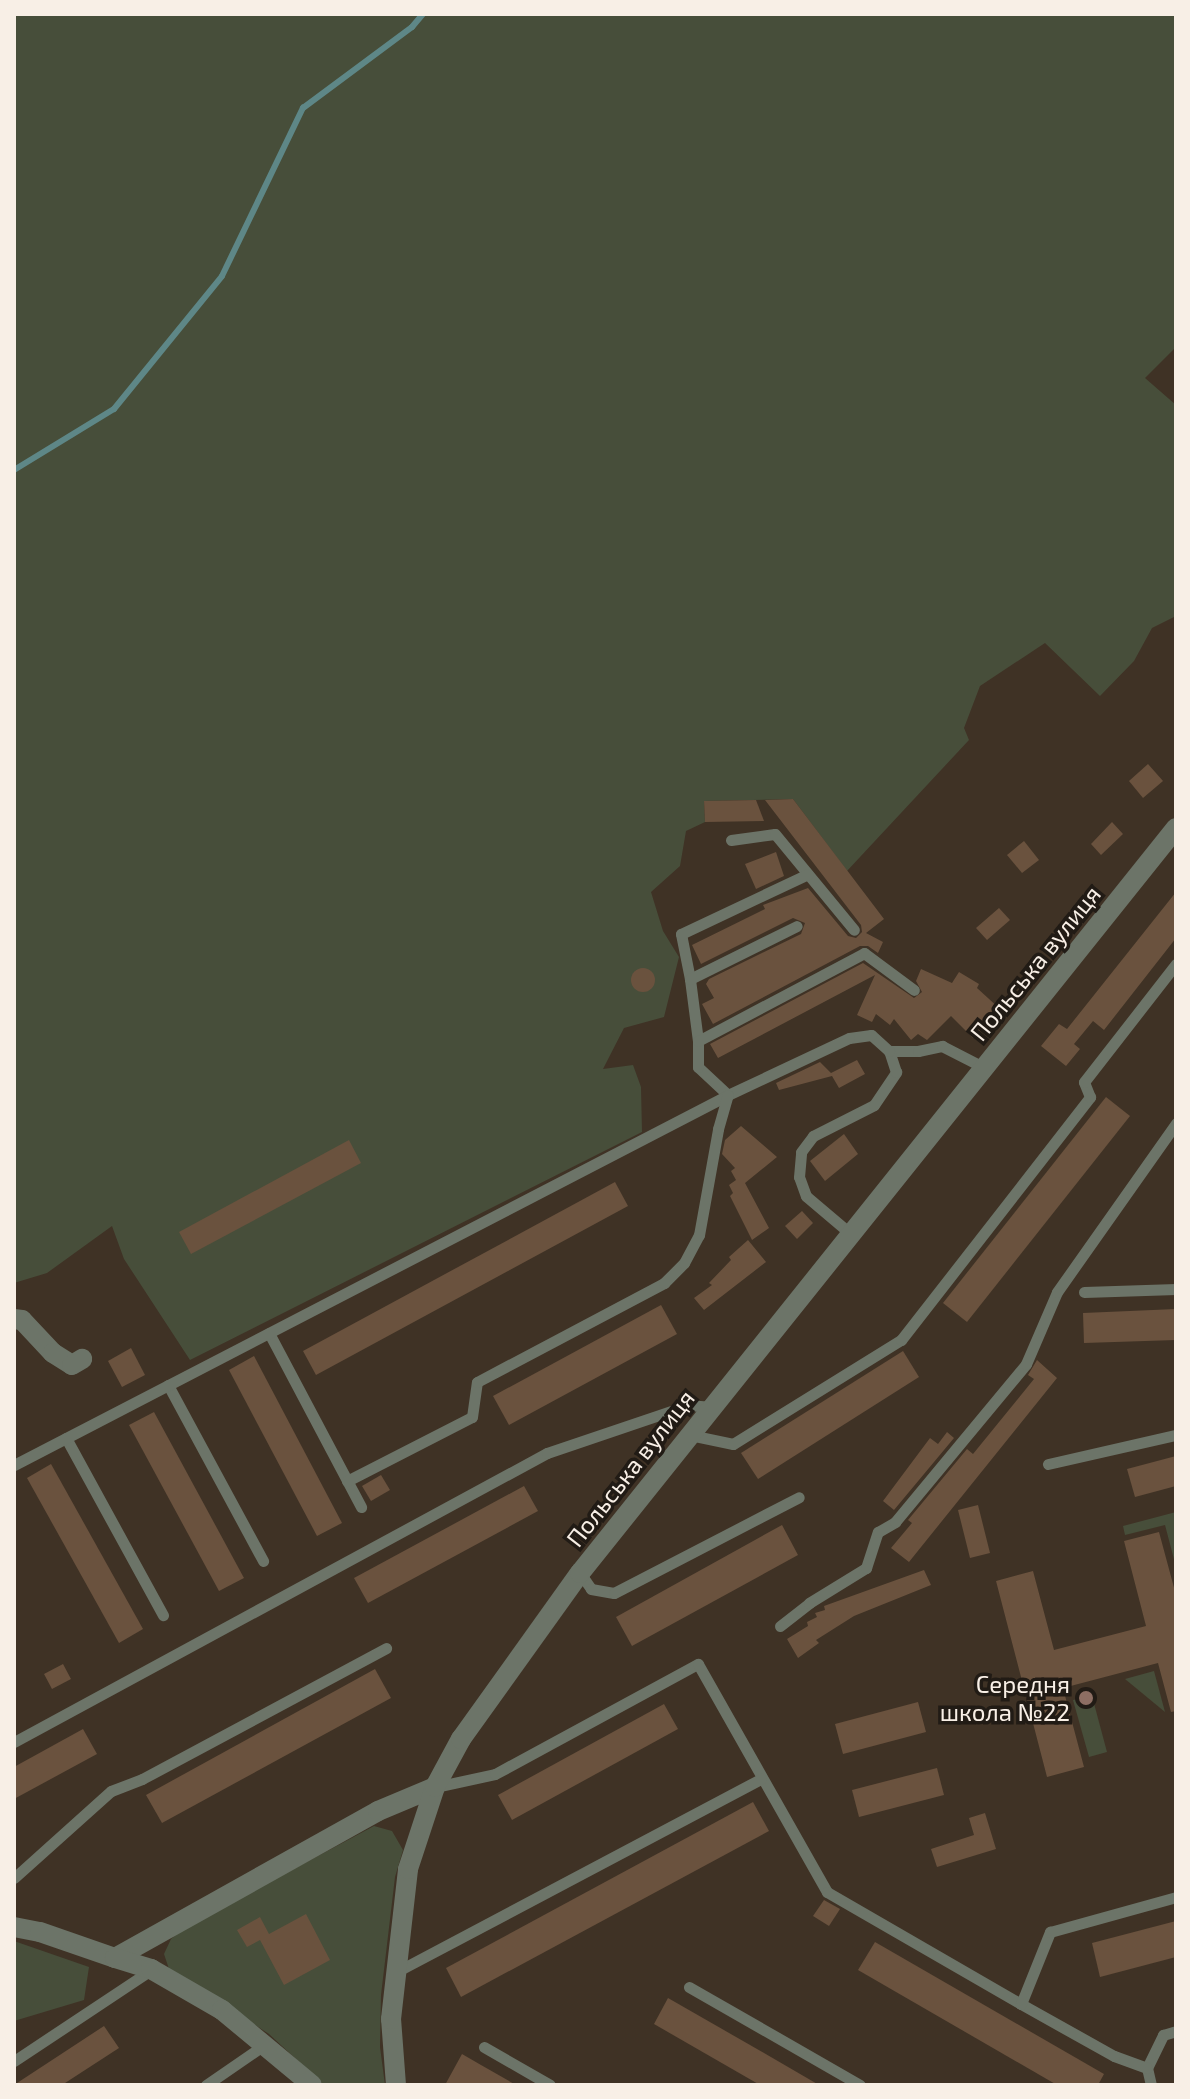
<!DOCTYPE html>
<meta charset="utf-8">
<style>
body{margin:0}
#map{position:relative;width:1190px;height:2099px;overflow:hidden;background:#3f3225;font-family:"Exo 2",sans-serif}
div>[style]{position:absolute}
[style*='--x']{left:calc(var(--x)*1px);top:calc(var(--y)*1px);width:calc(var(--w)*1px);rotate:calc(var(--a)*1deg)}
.green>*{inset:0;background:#474e3a}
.stream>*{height:6px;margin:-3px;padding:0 3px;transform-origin:3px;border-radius:3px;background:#5e8787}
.building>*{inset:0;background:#6a523e}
.round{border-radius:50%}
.service>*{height:11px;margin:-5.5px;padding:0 5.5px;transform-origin:5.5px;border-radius:5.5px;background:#6c7468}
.minor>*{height:20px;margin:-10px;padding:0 10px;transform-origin:10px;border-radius:10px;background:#6c7468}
.tertiary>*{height:20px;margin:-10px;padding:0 10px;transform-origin:10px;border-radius:10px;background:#6c7468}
.dots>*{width:22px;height:22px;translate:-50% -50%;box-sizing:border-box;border:4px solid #211b15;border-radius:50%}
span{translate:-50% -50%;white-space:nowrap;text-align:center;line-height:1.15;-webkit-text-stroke:7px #211b15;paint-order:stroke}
.street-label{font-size:24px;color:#f8efe6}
.poi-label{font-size:24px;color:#f8efe6}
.right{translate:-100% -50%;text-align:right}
.frame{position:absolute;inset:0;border:16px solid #f8efe6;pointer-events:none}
</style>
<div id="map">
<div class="green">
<i style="clip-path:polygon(14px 14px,1176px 14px,1176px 347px,1145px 378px,1176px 405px,1176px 616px,1152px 628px,1134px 661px,1100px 696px,1045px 643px,980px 686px,964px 728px,969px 740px,847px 871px,793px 799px,704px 801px,705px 822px,686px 831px,680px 866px,651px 892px,663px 931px,679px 957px,664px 1017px,624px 1028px,603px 1069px,633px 1065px,641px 1087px,642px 1132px,190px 1360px,124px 1259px,112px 1226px,47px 1273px,14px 1283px)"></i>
<i style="clip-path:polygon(1176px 1512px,1176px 1567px,1165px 1525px,1125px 1535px,1123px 1526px)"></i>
<i style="clip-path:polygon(1154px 1671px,1165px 1712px,1125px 1679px)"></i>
<i style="clip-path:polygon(1092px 1696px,1107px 1752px,1089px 1757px,1073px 1700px)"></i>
<i style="clip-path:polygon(374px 1826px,392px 1831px,403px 1850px,395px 1877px,381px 1995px,380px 2047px,385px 2085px,324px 2085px,269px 2034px,169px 1969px,164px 1954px,171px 1939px,185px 1927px)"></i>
<i style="clip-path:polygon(14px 1941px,89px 1967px,84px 2000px,14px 2021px)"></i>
</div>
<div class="stream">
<i style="--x:14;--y:470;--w:117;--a:-31.4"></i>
<i style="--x:114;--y:409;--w:171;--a:-50.9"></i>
<i style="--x:222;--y:276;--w:187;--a:-64.3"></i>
<i style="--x:303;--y:108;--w:136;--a:-36.6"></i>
<i style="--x:412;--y:27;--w:17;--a:-50"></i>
</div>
<div class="building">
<i style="clip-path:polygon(1148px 764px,1163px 781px,1143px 798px,1129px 781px)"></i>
<i style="clip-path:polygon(793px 799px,884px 919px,866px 933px,883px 942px,878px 953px,868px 946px,860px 946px,713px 1024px,702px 1004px,714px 998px,706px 984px,709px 979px,801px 934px,805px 923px,793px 918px,701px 964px,692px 945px,765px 909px,763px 905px,808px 888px,848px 936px,856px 938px,862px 932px,861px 925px,765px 800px)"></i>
<i style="clip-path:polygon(756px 800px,764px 821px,705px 822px,704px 801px)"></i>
<i style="clip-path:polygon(1112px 822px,1123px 834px,1101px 855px,1091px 844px)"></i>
<i style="clip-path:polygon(1024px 841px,1039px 860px,1022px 873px,1007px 855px)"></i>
<i style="clip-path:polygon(776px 852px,784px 876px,756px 889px,745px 864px)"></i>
<i style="clip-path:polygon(1176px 892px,1176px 938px,1104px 1030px,1093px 1021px,1074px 1044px,1080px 1049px,1066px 1066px,1041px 1046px,1059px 1024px,1067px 1029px)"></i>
<i style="clip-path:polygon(999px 908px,1010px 920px,987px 940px,976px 928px)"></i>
<i style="clip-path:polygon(863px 963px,914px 998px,922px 992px,916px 981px,921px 969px,952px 983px,959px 972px,979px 984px,977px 988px,1000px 1009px,973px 1038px,951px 1016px,927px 1040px,918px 1034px,911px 1040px,894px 1019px,890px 1025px,876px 1014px,872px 1022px,857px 1015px,875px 975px,718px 1058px,710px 1044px)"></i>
<i class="round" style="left:631px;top:968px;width:24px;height:24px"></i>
<i style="clip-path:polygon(857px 1060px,865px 1074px,839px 1088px,832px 1076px,779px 1090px,776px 1083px,820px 1062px,831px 1073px)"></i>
<i style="clip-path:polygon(1106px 1097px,1130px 1116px,967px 1322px,943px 1303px)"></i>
<i style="clip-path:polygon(741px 1126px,777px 1157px,745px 1183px,769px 1228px,752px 1240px,730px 1196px,733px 1193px,729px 1185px,736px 1180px,731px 1171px,735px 1168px,722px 1154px,725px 1140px)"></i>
<i style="clip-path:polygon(844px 1134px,858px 1154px,825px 1181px,810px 1161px)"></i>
<i style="clip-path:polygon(349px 1140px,361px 1163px,191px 1254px,179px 1232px)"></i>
<i style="clip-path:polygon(615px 1182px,628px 1206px,316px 1375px,303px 1351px)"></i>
<i style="clip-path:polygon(802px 1211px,813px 1223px,797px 1239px,785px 1226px)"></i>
<i style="clip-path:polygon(748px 1240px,766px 1262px,704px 1310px,694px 1298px,712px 1285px,709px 1283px,731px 1260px,729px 1257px)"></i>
<i style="clip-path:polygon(661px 1305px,677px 1334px,509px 1425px,493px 1396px)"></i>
<i style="clip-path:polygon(1176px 1309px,1176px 1340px,1084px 1343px,1083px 1313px)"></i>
<i style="clip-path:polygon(131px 1348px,145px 1375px,122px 1387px,108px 1361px)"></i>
<i style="clip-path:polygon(903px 1351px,919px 1377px,758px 1479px,741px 1453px)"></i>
<i style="clip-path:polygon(254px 1356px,342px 1523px,317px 1536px,229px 1370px)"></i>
<i style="clip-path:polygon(1037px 1360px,1057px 1378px,909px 1562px,891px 1548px,912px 1523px,908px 1520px,967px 1449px,973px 1454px,1034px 1379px,1028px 1375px)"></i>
<i style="clip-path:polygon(154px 1412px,244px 1578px,219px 1591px,129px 1425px)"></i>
<i style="clip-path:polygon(947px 1432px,954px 1438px,894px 1510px,883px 1501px,930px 1438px,938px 1444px)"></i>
<i style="clip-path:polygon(1176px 1456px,1176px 1486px,1135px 1497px,1127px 1469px)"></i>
<i style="clip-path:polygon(51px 1464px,143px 1629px,119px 1643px,27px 1478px)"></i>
<i style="clip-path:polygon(381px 1475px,390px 1490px,371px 1501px,362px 1486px)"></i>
<i style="clip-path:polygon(524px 1486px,538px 1511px,368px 1603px,354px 1578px)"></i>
<i style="clip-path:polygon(978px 1505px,990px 1553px,970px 1558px,958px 1510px)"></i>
<i style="clip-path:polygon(782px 1525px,798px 1555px,632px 1646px,616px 1617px)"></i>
<i style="clip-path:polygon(1159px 1532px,1176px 1595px,1176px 1711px,1171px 1712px,1158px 1663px,1063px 1688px,1084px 1767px,1047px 1777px,996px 1581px,1033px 1571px,1054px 1650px,1146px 1626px,1124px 1541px)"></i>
<i style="clip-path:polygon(924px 1570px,931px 1585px,854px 1616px,816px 1640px,819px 1643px,798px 1658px,787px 1639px,808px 1626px,807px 1622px,817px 1617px,815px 1613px,825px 1610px,824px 1606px)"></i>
<i style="clip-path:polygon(63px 1664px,71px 1679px,52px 1689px,44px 1674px)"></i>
<i style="clip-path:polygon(375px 1669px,391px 1698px,162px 1823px,146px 1795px)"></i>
<i style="clip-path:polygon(918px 1702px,926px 1732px,843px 1754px,835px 1724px)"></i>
<i style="clip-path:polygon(664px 1704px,678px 1729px,512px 1820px,498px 1795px)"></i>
<i style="clip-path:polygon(83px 1729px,97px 1754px,14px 1799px,14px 1767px)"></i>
<i style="clip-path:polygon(937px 1768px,944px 1795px,859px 1817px,852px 1790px)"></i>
<i style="clip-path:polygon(753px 1802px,769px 1831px,461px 1997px,446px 1968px)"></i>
<i style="clip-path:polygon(985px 1813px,996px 1849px,937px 1867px,931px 1849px,974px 1835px,969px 1818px)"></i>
<i style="clip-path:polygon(824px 1900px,840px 1909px,829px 1926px,813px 1916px)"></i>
<i style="clip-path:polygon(306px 1914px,330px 1960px,284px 1985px,260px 1940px,247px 1947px,237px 1930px,260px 1917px,269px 1934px)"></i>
<i style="clip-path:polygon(1176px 1921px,1176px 1957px,1100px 1977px,1092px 1943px)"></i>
<i style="clip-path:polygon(875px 1942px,1104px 2074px,1098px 2085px,1057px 2085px,858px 1970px)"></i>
<i style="clip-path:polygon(668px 1998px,764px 2053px,819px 2085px,760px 2085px,654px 2024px)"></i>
<i style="clip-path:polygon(104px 2026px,119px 2048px,62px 2085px,14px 2085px)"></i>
<i style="clip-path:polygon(462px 2054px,481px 2065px,516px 2085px,445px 2085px)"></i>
</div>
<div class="service">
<i style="--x:731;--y:840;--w:44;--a:-7.8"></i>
<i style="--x:775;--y:834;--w:124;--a:50.5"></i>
<i style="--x:690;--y:979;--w:46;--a:-101.3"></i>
<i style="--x:681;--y:934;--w:140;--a:-25.3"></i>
<i style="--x:698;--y:1041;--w:63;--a:-97.4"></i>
<i style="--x:690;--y:979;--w:119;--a:-26.4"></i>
<i style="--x:889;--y:1051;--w:29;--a:0"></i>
<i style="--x:918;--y:1051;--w:25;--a:-12"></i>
<i style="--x:942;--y:1046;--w:48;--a:27.1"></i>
<i style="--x:852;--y:1235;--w:60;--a:-139.7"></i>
<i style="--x:806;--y:1196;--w:20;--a:-110"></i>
<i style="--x:799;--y:1177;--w:25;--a:-85"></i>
<i style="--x:801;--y:1152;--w:20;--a:-53"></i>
<i style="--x:813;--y:1136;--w:68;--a:-26.9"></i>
<i style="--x:874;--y:1105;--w:40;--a:-56"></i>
<i style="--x:896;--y:1072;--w:22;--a:-108"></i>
<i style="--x:889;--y:1051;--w:24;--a:-138"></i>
<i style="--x:871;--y:1035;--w:22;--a:172"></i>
<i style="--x:849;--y:1038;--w:134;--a:154.8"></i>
<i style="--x:728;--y:1095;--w:41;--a:-137"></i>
<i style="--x:698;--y:1067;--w:26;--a:-90"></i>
<i style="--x:698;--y:1041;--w:188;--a:-27.9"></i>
<i style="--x:864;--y:953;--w:62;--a:36.5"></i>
<i style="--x:1084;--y:1292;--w:92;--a:-1.9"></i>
<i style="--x:269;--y:1333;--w:197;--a:62.1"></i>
<i style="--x:168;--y:1385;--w:200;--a:61.6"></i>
<i style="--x:690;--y:1435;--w:44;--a:11.8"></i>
<i style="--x:733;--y:1444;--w:198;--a:-31.8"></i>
<i style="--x:901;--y:1340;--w:308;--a:-52.1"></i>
<i style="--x:1090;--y:1097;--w:16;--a:-112"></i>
<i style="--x:1084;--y:1082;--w:150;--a:-52.1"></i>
<i style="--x:66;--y:1438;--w:202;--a:61.3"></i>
<i style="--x:1048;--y:1464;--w:131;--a:-12.8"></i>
<i style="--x:14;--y:1465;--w:804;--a:-27.39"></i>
<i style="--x:347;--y:1481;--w:140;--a:-27.1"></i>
<i style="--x:472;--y:1417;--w:35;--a:-82"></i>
<i style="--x:477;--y:1382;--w:212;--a:-27.9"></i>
<i style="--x:664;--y:1283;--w:28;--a:-45"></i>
<i style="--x:684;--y:1263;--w:32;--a:-62"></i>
<i style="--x:699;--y:1235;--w:108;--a:-79.8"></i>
<i style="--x:718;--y:1129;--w:35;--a:-74"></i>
<i style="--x:580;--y:1573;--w:19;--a:55"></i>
<i style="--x:591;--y:1589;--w:23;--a:10"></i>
<i style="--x:614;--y:1593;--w:208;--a:-27.4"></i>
<i style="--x:780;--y:1626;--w:37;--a:-38"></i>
<i style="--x:809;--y:1603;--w:67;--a:-31.6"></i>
<i style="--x:866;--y:1568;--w:38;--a:-72"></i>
<i style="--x:878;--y:1532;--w:20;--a:-30"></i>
<i style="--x:895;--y:1522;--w:205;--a:-50.3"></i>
<i style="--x:1026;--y:1364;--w:78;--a:-66.7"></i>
<i style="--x:1057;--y:1292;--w:207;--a:-54.8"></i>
<i style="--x:14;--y:1742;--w:606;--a:-28.47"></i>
<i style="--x:547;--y:1453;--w:150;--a:-18.7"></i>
<i style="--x:689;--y:1405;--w:22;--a:5"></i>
<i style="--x:435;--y:1787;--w:61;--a:-12.2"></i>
<i style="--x:495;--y:1774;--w:231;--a:-28.5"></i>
<i style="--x:698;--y:1664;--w:262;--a:60.5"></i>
<i style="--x:827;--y:1892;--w:224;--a:30"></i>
<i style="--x:14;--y:1878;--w:130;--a:-41.9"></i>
<i style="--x:111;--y:1791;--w:33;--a:-21"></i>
<i style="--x:142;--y:1779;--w:277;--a:-28.2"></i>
<i style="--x:396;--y:1972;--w:413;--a:-27.9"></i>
<i style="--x:689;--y:1987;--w:197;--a:29.8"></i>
<i style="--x:484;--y:2047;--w:76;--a:29.9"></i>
<i style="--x:14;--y:2061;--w:164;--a:-33.6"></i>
<i style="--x:1147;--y:2068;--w:37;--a:-64"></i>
<i style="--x:1163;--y:2035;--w:14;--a:-17"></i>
<i style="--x:206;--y:2085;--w:70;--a:-34.6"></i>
<i style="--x:1151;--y:2085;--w:17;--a:-103"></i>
<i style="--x:1147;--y:2068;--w:35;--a:-160"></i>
<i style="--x:1114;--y:2056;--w:107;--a:-150.8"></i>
<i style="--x:1021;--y:2004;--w:78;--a:-68.1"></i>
<i style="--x:1050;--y:1932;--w:131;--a:-15.5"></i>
</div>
<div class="minor">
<i style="--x:14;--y:1319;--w:8;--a:7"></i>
<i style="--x:22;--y:1320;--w:45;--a:46.8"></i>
<i style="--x:53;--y:1353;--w:22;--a:32"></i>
<i style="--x:72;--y:1365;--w:12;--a:-31"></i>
<i style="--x:14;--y:1927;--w:26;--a:11"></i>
<i style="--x:40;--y:1932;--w:79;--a:19.1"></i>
<i style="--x:115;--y:1958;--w:301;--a:-29.2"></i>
<i style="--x:378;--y:1811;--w:62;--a:-22.8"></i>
<i style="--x:115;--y:1958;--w:38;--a:17"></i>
<i style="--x:151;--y:1969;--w:82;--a:30"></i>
<i style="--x:222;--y:2010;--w:117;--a:39.8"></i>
</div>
<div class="tertiary">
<i style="--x:396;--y:2085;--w:66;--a:-94.3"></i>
<i style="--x:391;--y:2019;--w:151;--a:-83.5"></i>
<i style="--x:408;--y:1869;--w:86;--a:-71.8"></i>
<i style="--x:435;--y:1787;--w:55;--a:-61.6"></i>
<i style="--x:461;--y:1739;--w:204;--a:-54.4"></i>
<i style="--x:580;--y:1573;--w:954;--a:-51.34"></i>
</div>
<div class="dots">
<i style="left:1086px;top:1698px;background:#8d6e63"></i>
</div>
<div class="street-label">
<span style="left:1035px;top:963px;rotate:-51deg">Польська вулиця</span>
<span style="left:630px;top:1468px;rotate:-52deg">Польська вулиця</span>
</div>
<div class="poi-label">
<span class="right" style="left:1070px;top:1698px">Середня<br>школа №22</span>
</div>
<div class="frame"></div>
</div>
